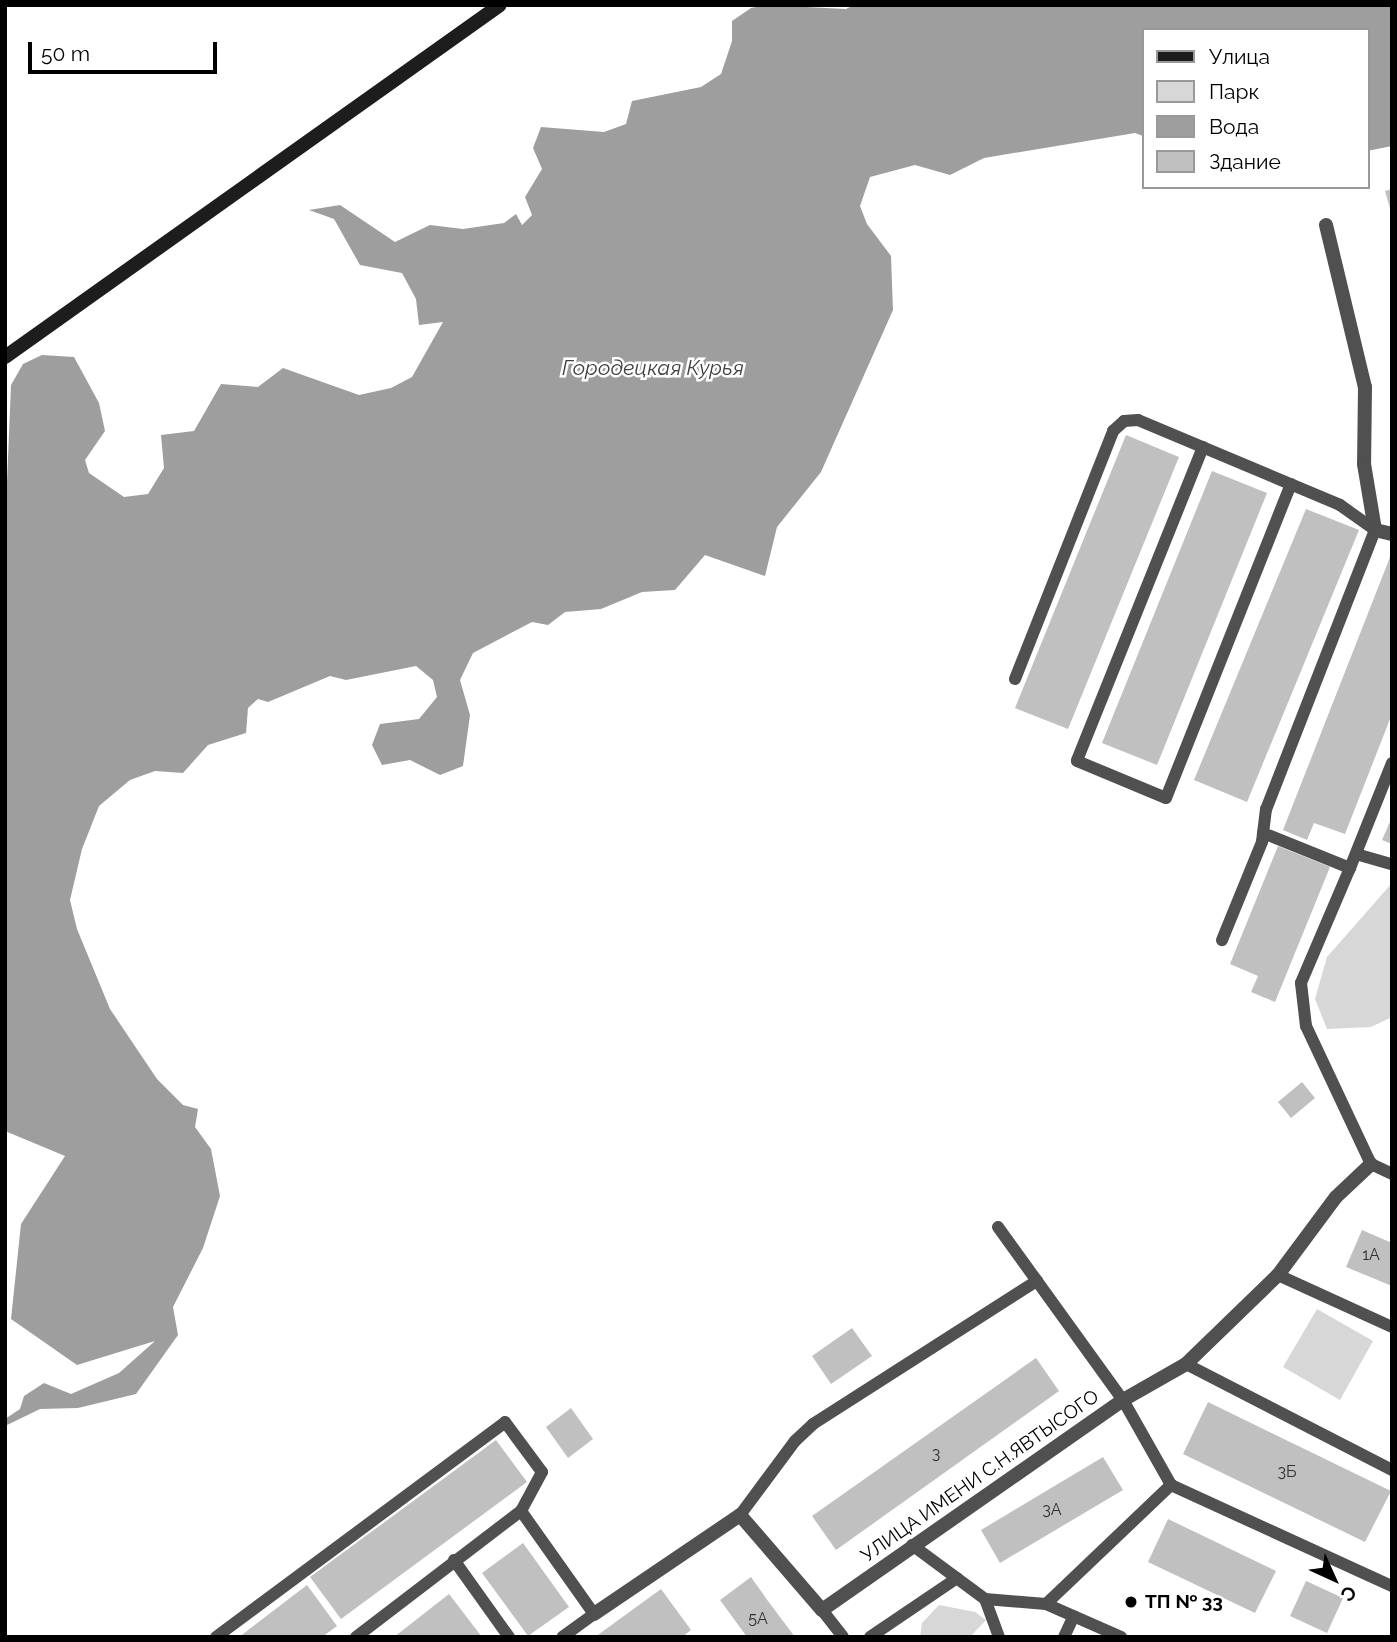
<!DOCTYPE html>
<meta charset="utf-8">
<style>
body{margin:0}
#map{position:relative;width:1397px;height:1642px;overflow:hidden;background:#fff;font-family:Raleway,sans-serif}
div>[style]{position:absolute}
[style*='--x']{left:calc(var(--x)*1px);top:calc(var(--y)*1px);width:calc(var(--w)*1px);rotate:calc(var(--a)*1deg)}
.green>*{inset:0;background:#d7d7d7}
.water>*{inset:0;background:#9e9e9e}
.building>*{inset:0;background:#c0c0c0}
.lane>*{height:12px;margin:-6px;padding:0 6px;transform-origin:6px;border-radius:6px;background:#505050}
.street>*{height:14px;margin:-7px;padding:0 7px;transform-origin:7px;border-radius:7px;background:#505050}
.secondary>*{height:14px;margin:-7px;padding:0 7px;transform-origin:7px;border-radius:7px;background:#1d1d1d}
.dots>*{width:19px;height:19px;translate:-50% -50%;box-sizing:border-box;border:4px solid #fff;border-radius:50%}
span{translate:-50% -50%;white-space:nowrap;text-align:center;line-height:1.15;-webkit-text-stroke:5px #fff;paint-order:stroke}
.number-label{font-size:16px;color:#303030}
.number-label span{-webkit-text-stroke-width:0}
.street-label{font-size:19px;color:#000}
.poi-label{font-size:19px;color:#000;font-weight:700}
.left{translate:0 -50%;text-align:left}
.water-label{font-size:21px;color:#3f3f3f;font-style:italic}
.frame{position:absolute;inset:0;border:7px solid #000;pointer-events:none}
.legend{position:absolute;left:1142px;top:28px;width:228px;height:161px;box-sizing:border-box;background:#fff;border:2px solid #999;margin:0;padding:9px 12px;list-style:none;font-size:21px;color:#000}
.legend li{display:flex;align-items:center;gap:14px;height:35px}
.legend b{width:35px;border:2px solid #999}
.north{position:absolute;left:1299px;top:1544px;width:70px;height:70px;-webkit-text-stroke:5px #fff;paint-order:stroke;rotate:135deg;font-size:19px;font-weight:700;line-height:28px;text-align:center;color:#000}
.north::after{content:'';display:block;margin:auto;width:24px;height:32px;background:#000;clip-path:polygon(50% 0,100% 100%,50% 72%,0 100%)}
.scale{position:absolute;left:28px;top:42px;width:189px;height:32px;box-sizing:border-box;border:4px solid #000;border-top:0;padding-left:9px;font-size:21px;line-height:24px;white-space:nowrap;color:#000;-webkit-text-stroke:5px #fff;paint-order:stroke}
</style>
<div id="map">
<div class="green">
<i style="clip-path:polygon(1392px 883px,1392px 1017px,1371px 1027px,1327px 1029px,1315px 999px,1327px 957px)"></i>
<i style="clip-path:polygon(1317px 1309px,1373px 1341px,1340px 1400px,1283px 1367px)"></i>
<i style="clip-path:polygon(939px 1605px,975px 1612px,986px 1620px,970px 1637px,920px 1637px,922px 1623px)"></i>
</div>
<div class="water">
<i style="clip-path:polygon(767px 5px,846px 9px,854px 5px,1392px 5px,1392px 146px,1367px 151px,1367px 30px,1143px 30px,1143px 136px,1135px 133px,984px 158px,950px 175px,915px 165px,870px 177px,860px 206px,867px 224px,891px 256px,893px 310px,821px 472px,777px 527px,765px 576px,705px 555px,675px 590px,642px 592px,601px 609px,565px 612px,548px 625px,532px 622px,473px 653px,460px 680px,470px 715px,463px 766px,440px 775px,410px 760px,382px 765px,372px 745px,380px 724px,419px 719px,437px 697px,433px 680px,416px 666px,346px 680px,330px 676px,268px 702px,258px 699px,248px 708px,246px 733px,208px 745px,183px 773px,155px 771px,130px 780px,99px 806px,82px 849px,70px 900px,77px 929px,110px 1009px,157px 1079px,183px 1105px,198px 1109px,195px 1127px,211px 1149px,220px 1196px,203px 1248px,173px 1307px,178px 1335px,136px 1394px,78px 1408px,40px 1409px,5px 1426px,5px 1419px,20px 1409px,24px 1396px,44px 1383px,71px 1394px,119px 1373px,155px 1341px,77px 1365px,11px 1319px,21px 1224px,65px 1156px,5px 1131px,5px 531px,11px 385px,23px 364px,42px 355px,74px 357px,99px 403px,105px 431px,85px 460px,89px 473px,124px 497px,148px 494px,164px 468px,161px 435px,194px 431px,221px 384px,258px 387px,283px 368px,359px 395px,391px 388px,412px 377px,443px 322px,419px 325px,416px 299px,402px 273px,360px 265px,334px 219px,309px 210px,340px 205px,395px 242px,430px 225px,463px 229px,504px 223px,516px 214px,522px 225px,532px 215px,525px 197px,542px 169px,533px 148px,541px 127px,604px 132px,626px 124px,632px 101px,701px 87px,721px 74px,732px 41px,732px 21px,751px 8px)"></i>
</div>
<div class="building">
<i style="clip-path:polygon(1392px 189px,1392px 211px,1391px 212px,1385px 191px)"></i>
<i style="clip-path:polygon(1126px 435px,1179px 457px,1068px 729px,1015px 708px)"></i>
<i style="clip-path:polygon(1212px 471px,1267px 493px,1157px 765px,1102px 743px)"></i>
<i style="clip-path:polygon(1306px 509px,1359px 530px,1247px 802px,1194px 780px)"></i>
<i style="clip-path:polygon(1392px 552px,1392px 714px,1345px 834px,1314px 823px,1307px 840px,1283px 830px)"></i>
<i style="clip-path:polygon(1392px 817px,1392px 844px,1382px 840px)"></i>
<i style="clip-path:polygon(1278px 846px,1330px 867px,1275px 1002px,1251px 992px,1258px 976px,1230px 964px)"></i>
<i style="clip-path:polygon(1302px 1082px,1315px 1098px,1291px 1118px,1278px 1102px)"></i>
<i style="clip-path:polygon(1362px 1230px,1392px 1243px,1392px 1286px,1346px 1267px)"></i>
<i style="clip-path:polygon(852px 1328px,872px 1356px,831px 1384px,812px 1356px)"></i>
<i style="clip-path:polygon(1036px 1358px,1059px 1391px,836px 1550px,812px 1516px)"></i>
<i style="clip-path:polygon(1208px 1402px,1391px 1491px,1365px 1542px,1183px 1454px)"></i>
<i style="clip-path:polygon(571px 1408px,593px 1439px,568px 1458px,546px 1427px)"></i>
<i style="clip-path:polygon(496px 1440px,527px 1482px,341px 1619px,310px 1577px)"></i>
<i style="clip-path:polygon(1103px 1457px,1123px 1490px,1000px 1563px,981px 1530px)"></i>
<i style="clip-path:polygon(1168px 1519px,1276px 1571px,1255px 1613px,1148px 1562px)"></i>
<i style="clip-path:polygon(523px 1543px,569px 1607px,528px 1636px,482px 1573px)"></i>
<i style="clip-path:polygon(751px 1577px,768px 1601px,795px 1637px,747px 1637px,720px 1600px)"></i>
<i style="clip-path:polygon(1306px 1581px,1343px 1598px,1327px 1633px,1290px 1616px)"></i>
<i style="clip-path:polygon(307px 1585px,337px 1626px,322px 1637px,239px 1637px)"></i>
<i style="clip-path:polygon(661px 1589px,691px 1630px,682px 1637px,595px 1637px)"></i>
<i style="clip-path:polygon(449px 1594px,482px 1637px,394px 1637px)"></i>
<i style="clip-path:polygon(1130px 1594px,1139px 1599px,1133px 1609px,1124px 1604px)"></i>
</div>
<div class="lane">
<i style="--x:1203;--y:447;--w:338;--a:111.9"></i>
<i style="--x:1077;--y:761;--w:96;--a:22.6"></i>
<i style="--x:1166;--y:798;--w:338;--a:-68.3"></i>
<i style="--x:1015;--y:679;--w:267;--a:-68.4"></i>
<i style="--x:1113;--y:431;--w:15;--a:-42"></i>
<i style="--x:1124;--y:421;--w:14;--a:-4"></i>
<i style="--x:1138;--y:420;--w:219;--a:22.8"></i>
<i style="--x:1340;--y:505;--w:43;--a:35.5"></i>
<i style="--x:1375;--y:530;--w:300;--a:111.3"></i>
<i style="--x:1266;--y:809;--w:33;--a:97"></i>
<i style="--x:1262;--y:842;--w:106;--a:112.2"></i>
<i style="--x:1263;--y:833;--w:94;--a:21.9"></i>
<i style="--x:1350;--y:868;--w:113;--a:-68.2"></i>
<i style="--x:1356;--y:854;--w:37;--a:16"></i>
<i style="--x:1350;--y:868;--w:125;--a:113.1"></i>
<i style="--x:1301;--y:983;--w:43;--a:83.4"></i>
<i style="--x:1306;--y:1026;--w:153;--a:64.8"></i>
<i style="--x:1371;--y:1164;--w:23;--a:25"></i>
<i style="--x:998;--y:1227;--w:213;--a:54.2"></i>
<i style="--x:1123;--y:1400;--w:98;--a:60.5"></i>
<i style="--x:1171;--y:1485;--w:243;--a:24.6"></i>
<i style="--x:1278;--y:1275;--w:125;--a:24.5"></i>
<i style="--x:1186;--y:1364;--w:232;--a:27.2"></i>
<i style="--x:740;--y:1515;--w:92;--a:-53.4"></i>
<i style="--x:795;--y:1441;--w:25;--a:-43"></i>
<i style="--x:813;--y:1424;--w:266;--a:-32.6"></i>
<i style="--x:912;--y:1545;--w:91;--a:36.5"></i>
<i style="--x:985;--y:1599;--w:61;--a:4.7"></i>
<i style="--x:1046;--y:1604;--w:82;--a:23.7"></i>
<i style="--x:454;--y:1560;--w:95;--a:54.5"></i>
<i style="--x:985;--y:1599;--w:40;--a:69.8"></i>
<i style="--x:1046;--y:1604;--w:173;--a:-43.6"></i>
<i style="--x:822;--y:1610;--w:34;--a:52"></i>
<i style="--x:216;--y:1637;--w:360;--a:-36.6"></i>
<i style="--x:505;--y:1422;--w:62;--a:53.5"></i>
<i style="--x:542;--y:1472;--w:44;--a:118.3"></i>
<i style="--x:521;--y:1511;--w:126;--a:54.7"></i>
<i style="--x:594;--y:1614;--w:39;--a:144"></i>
<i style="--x:356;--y:1637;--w:208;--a:-37.4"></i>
<i style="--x:870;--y:1637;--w:105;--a:-34.1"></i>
<i style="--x:1064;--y:1637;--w:23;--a:-65"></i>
</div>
<div class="street">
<i style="--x:1326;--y:225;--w:167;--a:76.5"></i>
<i style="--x:1365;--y:387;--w:77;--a:90.7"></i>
<i style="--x:1364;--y:464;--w:67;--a:80.5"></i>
<i style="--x:1375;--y:530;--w:17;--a:13"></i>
<i style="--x:594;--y:1614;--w:176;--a:-34.1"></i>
<i style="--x:740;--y:1515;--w:125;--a:49.2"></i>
<i style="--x:822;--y:1610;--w:367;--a:-34.9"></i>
<i style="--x:1123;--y:1400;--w:73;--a:-29.7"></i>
<i style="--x:1186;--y:1364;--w:128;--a:-44.1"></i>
<i style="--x:1278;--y:1275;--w:97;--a:-53.4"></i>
<i style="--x:1336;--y:1197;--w:48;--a:-43.3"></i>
</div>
<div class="secondary">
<i style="--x:5;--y:357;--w:607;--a:-35.42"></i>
</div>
<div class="dots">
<i style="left:1131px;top:1602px;background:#000"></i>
</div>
<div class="number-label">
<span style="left:1371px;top:1255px">1А</span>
<span style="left:936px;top:1454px">3</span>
<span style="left:1287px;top:1472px">3Б</span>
<span style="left:1052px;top:1510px">3А</span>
<span style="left:758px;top:1619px">5А</span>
</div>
<div class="street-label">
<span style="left:980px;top:1476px;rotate:-35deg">УЛИЦА ИМЕНИ С.Н.ЯВТЫСОГО</span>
</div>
<div class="poi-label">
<span class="left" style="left:1145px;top:1602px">ТП № 33</span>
</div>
<div class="water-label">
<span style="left:653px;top:368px">Городецкая Курья</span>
</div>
<div class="frame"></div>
<ul class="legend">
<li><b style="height:9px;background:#1d1d1d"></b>Улица</li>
<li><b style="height:19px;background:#d7d7d7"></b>Парк</li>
<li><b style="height:19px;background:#9e9e9e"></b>Вода</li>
<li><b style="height:19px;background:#c0c0c0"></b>Здание</li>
</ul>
<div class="north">С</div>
<div class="scale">50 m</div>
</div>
